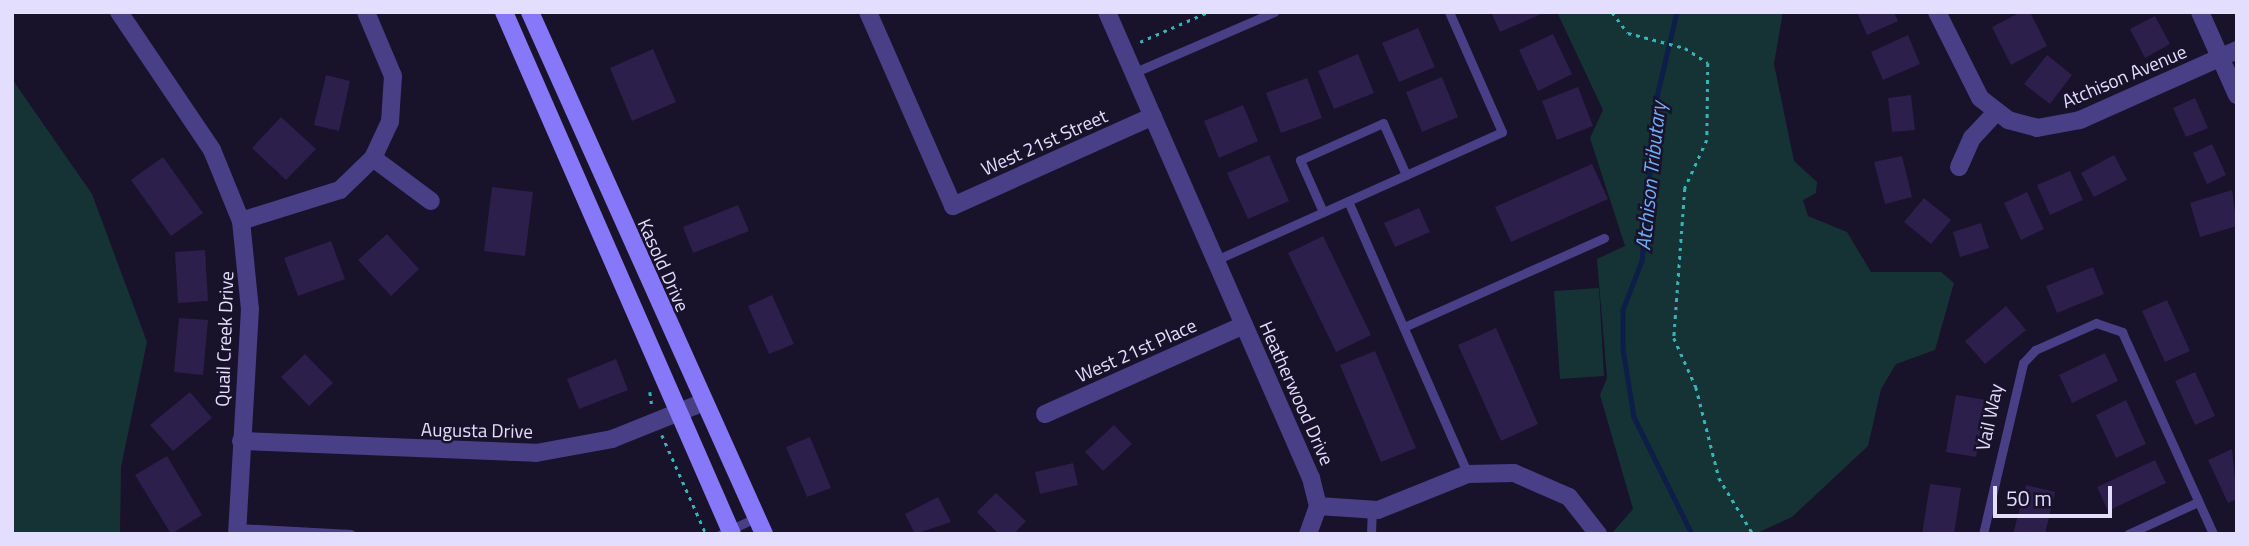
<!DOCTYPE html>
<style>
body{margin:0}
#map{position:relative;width:2249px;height:546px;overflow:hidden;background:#18122a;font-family:"Titillium Web",sans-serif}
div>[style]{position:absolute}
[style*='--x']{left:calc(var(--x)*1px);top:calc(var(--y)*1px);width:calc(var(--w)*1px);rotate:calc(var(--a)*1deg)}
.green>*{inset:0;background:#153334}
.stream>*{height:4.5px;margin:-2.25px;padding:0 2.25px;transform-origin:2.25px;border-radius:2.25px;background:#0d1e48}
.building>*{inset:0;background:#2c1f4b}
.path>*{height:2.5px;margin-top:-1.25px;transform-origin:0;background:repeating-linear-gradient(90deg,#36b5b8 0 3.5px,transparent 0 8.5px)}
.lane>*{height:9px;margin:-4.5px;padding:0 4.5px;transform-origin:4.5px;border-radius:4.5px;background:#483f87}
.street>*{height:18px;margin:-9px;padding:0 9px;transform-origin:9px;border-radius:9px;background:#483f87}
.secondary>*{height:18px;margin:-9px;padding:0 9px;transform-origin:9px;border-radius:9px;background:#8678f9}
span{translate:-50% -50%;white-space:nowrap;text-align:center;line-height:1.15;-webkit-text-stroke:5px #18122a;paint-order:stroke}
.street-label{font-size:19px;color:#e3ddfe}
.water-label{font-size:21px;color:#6faef9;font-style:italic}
.frame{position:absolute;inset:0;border:14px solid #e3ddfe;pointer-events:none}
.scale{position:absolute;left:1993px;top:486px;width:119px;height:32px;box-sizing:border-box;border:4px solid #e3ddfe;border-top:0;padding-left:9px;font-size:21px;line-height:24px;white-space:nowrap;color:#e3ddfe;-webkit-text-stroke:5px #18122a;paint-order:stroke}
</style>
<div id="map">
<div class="green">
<i style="clip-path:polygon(1557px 12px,1783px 12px,1774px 64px,1794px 161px,1817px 182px,1816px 193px,1803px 200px,1808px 216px,1847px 232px,1871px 272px,1941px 272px,1954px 283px,1935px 350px,1896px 364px,1881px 389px,1868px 446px,1792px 517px,1755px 534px,1613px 532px,1633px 509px,1600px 395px,1607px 378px,1597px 259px,1625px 246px,1590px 138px,1603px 110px)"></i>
<i style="clip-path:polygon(12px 79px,92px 194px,147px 342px,121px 467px,120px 534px,12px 534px)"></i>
<i style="clip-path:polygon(1599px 288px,1604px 376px,1560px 379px,1554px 291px)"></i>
</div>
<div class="stream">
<i style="--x:1677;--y:12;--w:87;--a:103.2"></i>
<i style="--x:1657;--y:97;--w:165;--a:95.2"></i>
<i style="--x:1642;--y:261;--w:53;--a:111.2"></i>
<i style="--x:1623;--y:310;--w:39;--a:90"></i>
<i style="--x:1623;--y:349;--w:69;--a:80.8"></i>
<i style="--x:1634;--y:417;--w:131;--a:63.6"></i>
</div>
<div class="building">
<i style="clip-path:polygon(1491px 12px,1546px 12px,1500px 32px)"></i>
<i style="clip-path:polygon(1857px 12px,1894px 12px,1898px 21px,1867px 35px)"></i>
<i style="clip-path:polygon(2021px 12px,2030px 12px,2047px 46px,2011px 65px,1992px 27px)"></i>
<i style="clip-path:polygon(2155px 16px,2170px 44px,2145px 58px,2130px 29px)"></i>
<i style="clip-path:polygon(1418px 28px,1435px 67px,1399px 82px,1382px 43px)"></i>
<i style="clip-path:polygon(1553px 34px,1572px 74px,1538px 91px,1519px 50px)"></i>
<i style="clip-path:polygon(1908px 35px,1920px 64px,1883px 80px,1871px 52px)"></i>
<i style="clip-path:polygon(653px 49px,676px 102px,632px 121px,610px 68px)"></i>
<i style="clip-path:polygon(1358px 54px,1374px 93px,1334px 109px,1318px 71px)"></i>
<i style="clip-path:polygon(2047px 55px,2072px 75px,2050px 104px,2024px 84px)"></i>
<i style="clip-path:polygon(326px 75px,350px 81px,339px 131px,314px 125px)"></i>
<i style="clip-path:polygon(1442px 77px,1458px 117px,1422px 132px,1406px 92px)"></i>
<i style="clip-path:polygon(1307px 78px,1322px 118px,1281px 133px,1266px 93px)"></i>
<i style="clip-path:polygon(1578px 87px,1593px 126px,1557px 140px,1542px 101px)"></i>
<i style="clip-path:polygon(1911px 95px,1915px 130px,1892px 132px,1888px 98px)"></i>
<i style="clip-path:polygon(2195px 98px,2208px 128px,2186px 137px,2173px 108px)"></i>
<i style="clip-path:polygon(1243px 105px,1258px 141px,1219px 158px,1204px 121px)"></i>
<i style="clip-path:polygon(281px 117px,316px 149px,286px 180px,252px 148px)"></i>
<i style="clip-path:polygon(2212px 144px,2226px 175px,2207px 184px,2193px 153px)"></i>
<i style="clip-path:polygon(1269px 155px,1289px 201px,1248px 219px,1227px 173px)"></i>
<i style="clip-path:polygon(2114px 155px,2127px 180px,2094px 197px,2081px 173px)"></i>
<i style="clip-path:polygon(1902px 156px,1912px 197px,1885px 204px,1874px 162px)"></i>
<i style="clip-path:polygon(163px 157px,203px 213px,171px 236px,131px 180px)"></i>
<i style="clip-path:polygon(1592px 164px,1608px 199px,1511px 242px,1495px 207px)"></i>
<i style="clip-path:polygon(2070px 171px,2083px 200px,2050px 215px,2037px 185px)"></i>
<i style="clip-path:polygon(492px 187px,533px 192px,525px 256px,484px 251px)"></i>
<i style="clip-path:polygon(2232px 190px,2237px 226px,2200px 237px,2190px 203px)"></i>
<i style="clip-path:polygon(2027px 192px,2044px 229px,2021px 240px,2004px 203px)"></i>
<i style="clip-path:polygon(1924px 198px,1951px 220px,1931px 244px,1904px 222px)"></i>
<i style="clip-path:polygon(738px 205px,749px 231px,693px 253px,683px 227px)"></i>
<i style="clip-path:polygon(1419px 208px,1430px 232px,1395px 247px,1384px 223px)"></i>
<i style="clip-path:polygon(1981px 223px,1989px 248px,1960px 257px,1953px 232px)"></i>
<i style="clip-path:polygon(387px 234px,419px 269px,391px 296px,358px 260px)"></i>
<i style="clip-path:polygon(1323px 236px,1371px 335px,1336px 352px,1288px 253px)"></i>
<i style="clip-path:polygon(331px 241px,345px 279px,298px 296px,284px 258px)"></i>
<i style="clip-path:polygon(205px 250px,208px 301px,178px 303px,175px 252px)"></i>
<i style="clip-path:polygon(2093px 267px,2104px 294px,2057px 313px,2046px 286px)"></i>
<i style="clip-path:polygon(772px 295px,794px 344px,769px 354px,748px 306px)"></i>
<i style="clip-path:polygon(2167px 300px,2190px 351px,2165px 362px,2142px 311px)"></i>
<i style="clip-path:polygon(2006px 306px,2026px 330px,1985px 364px,1965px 341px)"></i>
<i style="clip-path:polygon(179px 318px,208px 320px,203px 375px,174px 372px)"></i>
<i style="clip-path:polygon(1496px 328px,1538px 424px,1501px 441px,1458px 345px)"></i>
<i style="clip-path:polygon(1375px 351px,1416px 448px,1381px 462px,1340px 365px)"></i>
<i style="clip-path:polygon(2105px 353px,2118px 381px,2072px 403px,2059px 375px)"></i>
<i style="clip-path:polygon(305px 354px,333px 383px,309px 406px,281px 377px)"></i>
<i style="clip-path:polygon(616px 359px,628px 390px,579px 409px,567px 379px)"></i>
<i style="clip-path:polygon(2195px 372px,2215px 416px,2195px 425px,2175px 381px)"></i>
<i style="clip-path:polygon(190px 392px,212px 418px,173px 451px,150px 425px)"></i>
<i style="clip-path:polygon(1956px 395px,1986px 400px,1976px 457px,1946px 452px)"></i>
<i style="clip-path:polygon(2126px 400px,2146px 444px,2116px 458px,2096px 415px)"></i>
<i style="clip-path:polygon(1114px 425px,1132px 444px,1103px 471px,1085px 452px)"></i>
<i style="clip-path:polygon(810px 437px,831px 488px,807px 497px,786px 447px)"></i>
<i style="clip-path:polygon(2232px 449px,2237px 499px,2228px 503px,2208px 460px)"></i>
<i style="clip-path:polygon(167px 456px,202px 515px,171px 534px,135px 475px)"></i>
<i style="clip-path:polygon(2155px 460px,2166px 483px,2108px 511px,2097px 487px)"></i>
<i style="clip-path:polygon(1073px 463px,1078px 485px,1040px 494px,1035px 472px)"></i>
<i style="clip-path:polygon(1930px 484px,1961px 488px,1954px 534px,1922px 534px)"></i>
<i style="clip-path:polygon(2026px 485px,2055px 492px,2045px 534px,2013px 534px)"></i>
<i style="clip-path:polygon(996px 493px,1026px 521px,1014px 534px,999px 534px,977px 512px)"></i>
<i style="clip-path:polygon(938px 497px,951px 522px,915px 534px,905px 514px)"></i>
</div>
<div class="path">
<i style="--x:1612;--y:12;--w:26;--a:53"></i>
<i style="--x:1628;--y:33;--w:59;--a:14.7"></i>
<i style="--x:1685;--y:48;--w:27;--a:33"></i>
<i style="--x:1708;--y:63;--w:77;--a:90.7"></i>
<i style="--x:1707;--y:140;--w:53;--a:114.6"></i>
<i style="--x:1685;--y:188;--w:150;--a:94.2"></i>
<i style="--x:1674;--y:338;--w:54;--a:65.8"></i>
<i style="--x:1696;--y:387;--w:94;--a:75.8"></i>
<i style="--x:1719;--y:478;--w:66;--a:58.7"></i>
<i style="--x:1140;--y:42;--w:74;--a:-23.8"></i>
<i style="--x:650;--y:392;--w:14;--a:82"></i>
<i style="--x:662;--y:435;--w:108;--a:66"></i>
</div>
<div class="lane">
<i style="--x:1133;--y:73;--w:154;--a:-23.4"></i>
<i style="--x:1348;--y:201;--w:298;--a:66.3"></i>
<i style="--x:1323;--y:212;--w:57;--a:-113.9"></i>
<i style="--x:1300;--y:160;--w:91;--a:-24"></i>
<i style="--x:1383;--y:123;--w:57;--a:66.1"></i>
<i style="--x:1216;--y:260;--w:313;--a:-24.1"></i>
<i style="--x:1502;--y:132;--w:131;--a:-113.8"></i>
<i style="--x:1404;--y:327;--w:219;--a:-24"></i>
<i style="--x:238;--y:528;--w:113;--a:3"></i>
<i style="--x:721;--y:534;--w:38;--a:-25"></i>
<i style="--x:1371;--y:534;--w:24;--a:-88"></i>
<i style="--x:1983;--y:534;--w:176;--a:-76.8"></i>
<i style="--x:2023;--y:363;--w:18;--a:-47"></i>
<i style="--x:2035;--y:350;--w:67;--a:-23.9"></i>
<i style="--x:2096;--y:323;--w:28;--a:19"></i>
<i style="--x:2122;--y:332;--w:222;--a:65.7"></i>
<i style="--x:2128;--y:534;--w:77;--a:-24.6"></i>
</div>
<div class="street">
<i style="--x:119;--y:12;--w:166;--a:56"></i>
<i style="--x:212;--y:150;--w:77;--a:67.8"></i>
<i style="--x:241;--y:221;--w:88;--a:84.2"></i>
<i style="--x:250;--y:309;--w:225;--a:93.3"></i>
<i style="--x:868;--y:12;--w:212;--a:66.3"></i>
<i style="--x:953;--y:206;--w:219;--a:-24.2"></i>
<i style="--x:1107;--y:12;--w:509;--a:66.36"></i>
<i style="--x:1311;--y:478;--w:29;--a:76"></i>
<i style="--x:1318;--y:506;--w:60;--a:3.8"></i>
<i style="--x:1378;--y:510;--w:97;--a:-21.8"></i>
<i style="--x:1468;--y:474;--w:46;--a:-1.2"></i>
<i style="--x:1514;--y:473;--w:60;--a:23.6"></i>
<i style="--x:1569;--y:497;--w:47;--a:51.9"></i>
<i style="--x:1937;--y:12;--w:96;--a:63.4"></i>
<i style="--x:1980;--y:98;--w:36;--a:38"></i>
<i style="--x:2008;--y:120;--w:30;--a:15"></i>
<i style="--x:2037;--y:128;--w:44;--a:-10.5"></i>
<i style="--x:2080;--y:120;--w:172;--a:-24"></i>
<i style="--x:2200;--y:12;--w:91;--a:66"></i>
<i style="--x:373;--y:158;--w:72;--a:36.6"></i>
<i style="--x:1959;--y:167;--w:32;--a:-66"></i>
<i style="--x:1972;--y:138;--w:34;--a:-47"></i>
<i style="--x:241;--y:221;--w:104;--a:-17.4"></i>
<i style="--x:340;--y:190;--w:46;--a:-44.1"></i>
<i style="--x:373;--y:158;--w:40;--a:-65"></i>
<i style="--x:390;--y:122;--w:46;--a:-86.3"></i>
<i style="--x:393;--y:76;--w:69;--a:-112.9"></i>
<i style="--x:1045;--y:414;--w:218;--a:-24.1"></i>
<i style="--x:241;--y:441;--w:295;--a:2.3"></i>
<i style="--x:536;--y:453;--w:77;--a:-10.4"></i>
<i style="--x:612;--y:439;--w:99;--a:-21.9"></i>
<i style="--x:1308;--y:534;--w:30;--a:-70"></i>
</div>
<div class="secondary">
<i style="--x:504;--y:12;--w:570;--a:66.41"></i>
<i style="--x:530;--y:12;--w:572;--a:65.85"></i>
</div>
<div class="street-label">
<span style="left:2124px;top:76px;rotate:-23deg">Atchison Avenue</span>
<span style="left:1044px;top:142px;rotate:-24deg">West 21st Street</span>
<span style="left:664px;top:265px;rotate:66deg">Kasold Drive</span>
<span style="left:224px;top:339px;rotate:-88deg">Quail Creek Drive</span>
<span style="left:1136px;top:350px;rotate:-24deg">West 21st Place</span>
<span style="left:1297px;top:393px;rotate:66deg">Heatherwood Drive</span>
<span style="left:1989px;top:417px;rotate:-78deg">Vail Way</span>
<span style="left:477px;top:430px;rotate:1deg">Augusta Drive</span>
</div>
<div class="water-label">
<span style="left:1650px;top:176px;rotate:-84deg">Atchison Tributary</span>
</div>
<div class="frame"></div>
<div class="scale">50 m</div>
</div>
